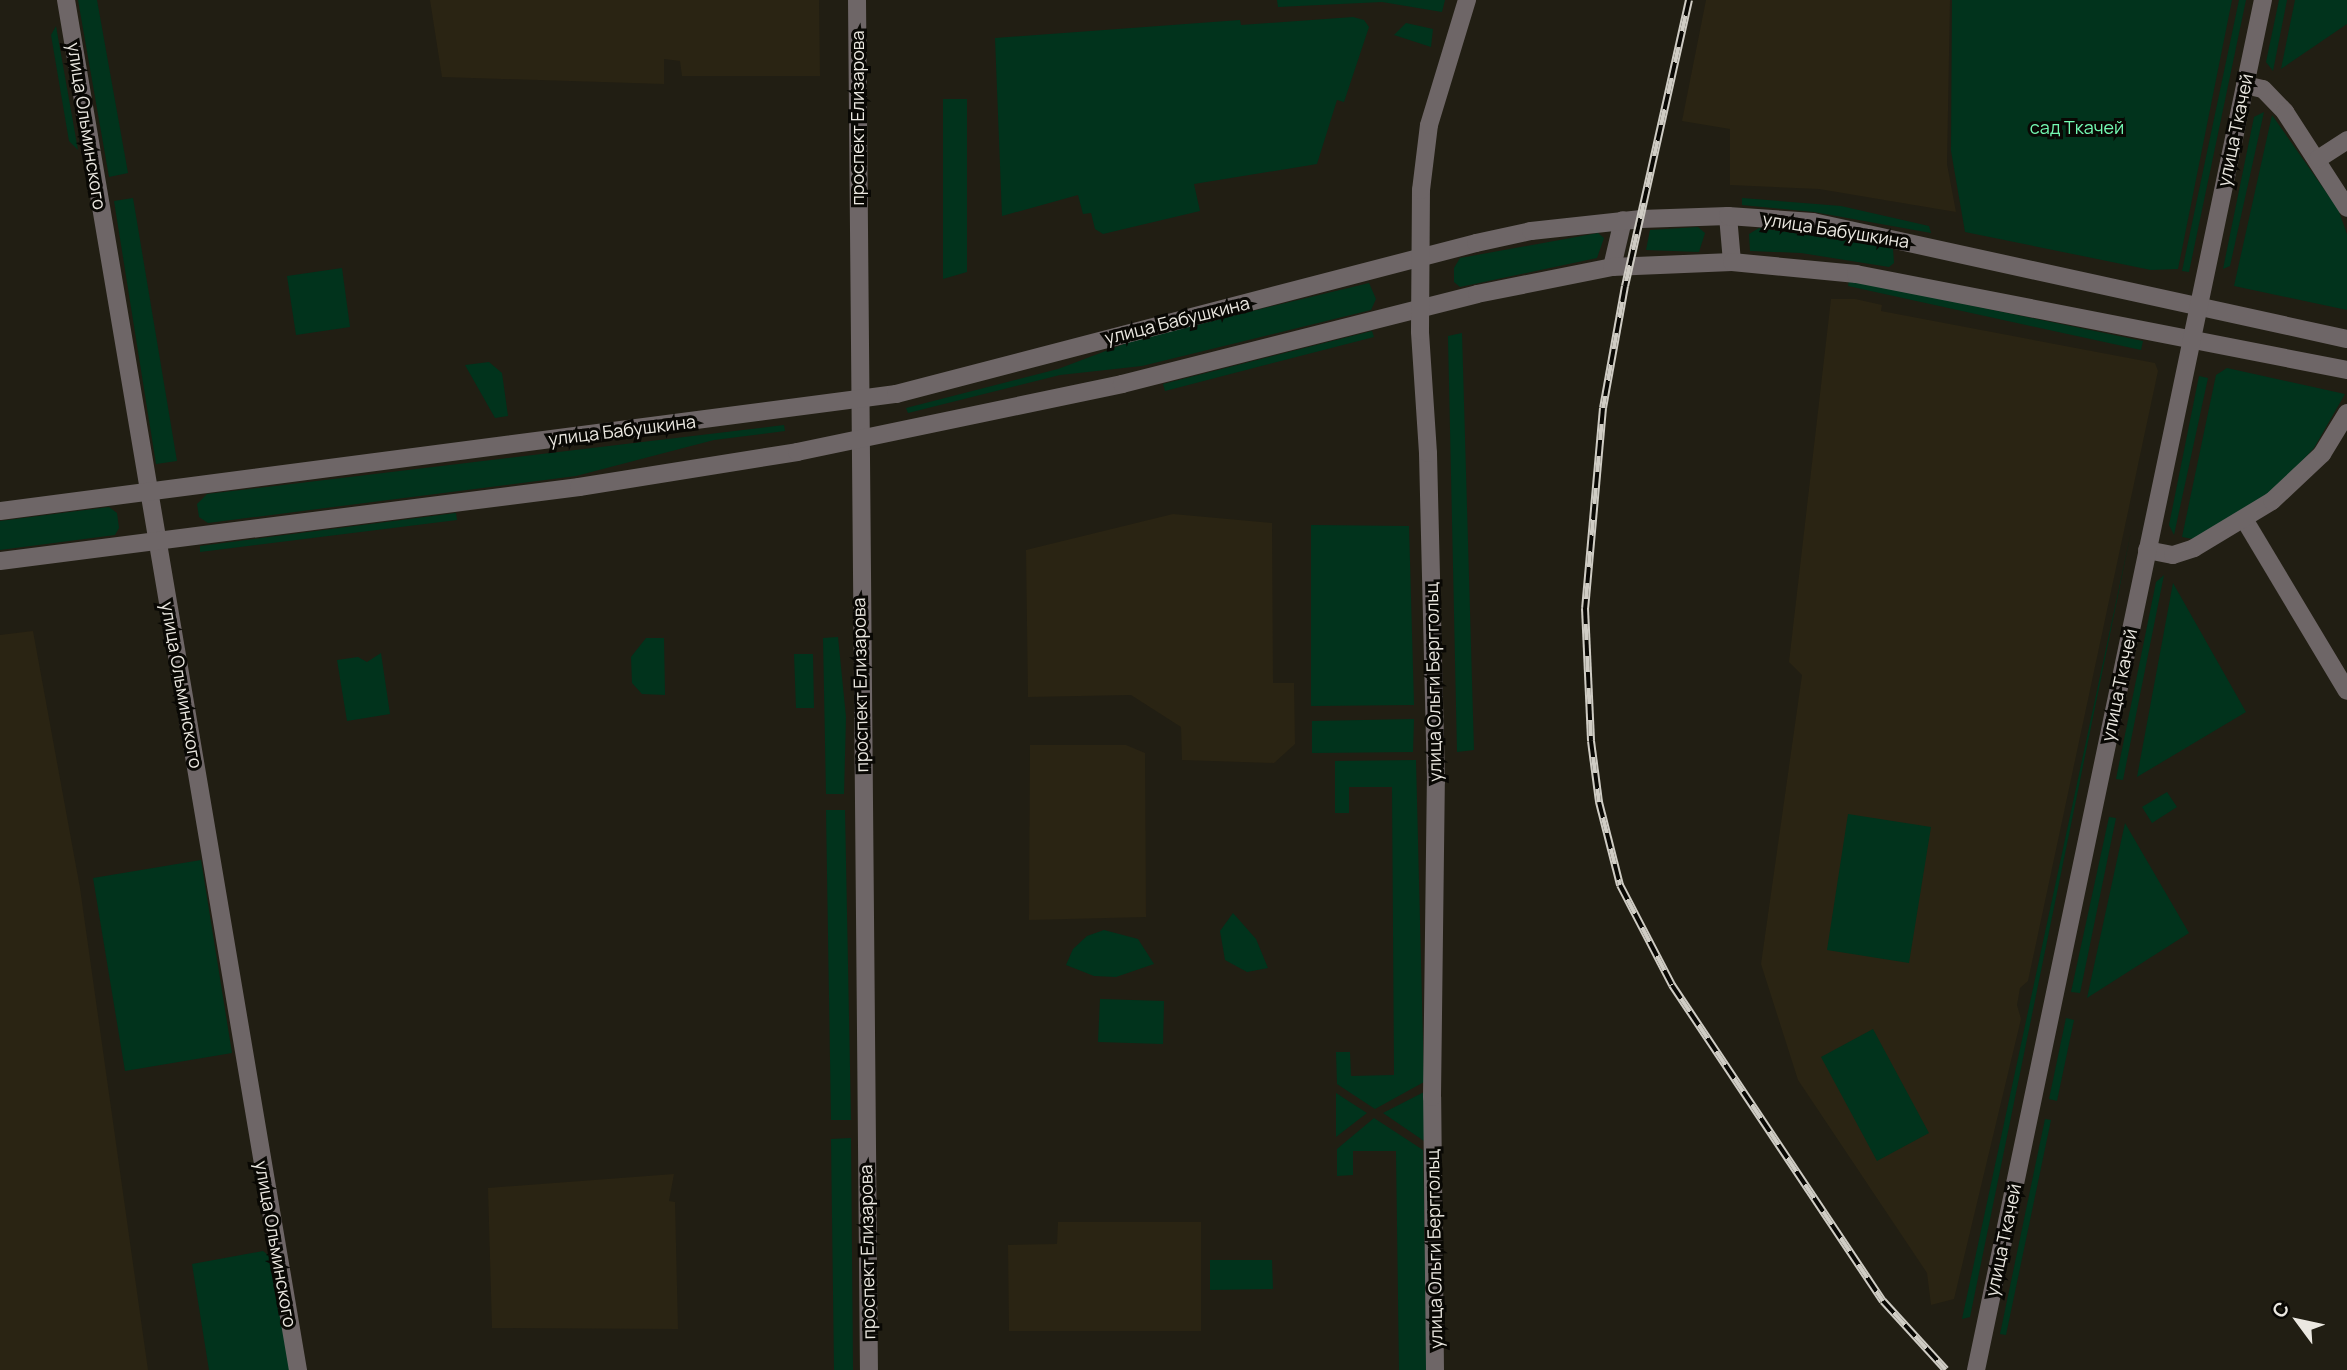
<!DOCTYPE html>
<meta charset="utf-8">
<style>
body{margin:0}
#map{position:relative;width:2347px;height:1370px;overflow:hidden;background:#211e13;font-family:Manrope,sans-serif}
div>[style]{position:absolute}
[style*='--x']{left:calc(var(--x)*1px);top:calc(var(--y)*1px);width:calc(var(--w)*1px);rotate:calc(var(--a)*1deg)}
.built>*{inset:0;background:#2a2413}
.green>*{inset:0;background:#01331c}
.minor>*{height:18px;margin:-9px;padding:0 9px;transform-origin:9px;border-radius:9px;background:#6e6667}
.rail>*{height:8px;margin-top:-4px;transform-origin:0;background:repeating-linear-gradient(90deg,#090804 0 16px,#cfccc4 0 32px);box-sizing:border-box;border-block:2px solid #cfccc4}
span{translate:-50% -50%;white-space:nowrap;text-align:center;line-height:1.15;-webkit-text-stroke:6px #090804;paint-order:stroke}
.street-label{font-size:18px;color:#ebe8e1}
.park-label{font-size:18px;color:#74fab3}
.north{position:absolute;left:2263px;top:1286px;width:70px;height:70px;-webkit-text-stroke:5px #090804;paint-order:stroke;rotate:303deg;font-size:19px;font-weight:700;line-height:28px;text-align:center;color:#ebe8e1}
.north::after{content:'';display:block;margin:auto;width:24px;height:32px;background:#ebe8e1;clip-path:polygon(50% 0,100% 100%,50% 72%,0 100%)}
</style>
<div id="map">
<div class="built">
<i style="clip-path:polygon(430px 0,819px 0,820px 76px,682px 76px,680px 61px,664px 59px,664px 84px,442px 77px)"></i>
<i style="clip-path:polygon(1706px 0,1950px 0,1947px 164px,1956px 212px,1819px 189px,1730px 185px,1730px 129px,1682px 121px)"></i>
<i style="clip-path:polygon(1831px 299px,1855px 299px,1882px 305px,1881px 311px,2155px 363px,2158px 371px,2028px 981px,2020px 988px,2017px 1005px,2021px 1019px,1954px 1299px,1931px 1305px,1927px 1273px,1798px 1080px,1761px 964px,1802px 675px,1789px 662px)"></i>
<i style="clip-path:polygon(1173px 514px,1272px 523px,1273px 683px,1294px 683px,1295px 744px,1274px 763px,1182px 760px,1181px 727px,1131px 695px,1028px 697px,1026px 550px)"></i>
<i style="clip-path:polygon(33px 631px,80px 888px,148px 1370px,0 1370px,0 635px)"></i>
<i style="clip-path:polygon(1030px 745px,1126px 745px,1145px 753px,1146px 917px,1029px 920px)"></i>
<i style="clip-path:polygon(674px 1174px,669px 1201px,675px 1202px,678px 1329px,492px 1328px,488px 1188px)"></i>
<i style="clip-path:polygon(1058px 1222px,1201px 1222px,1201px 1331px,1009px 1331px,1008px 1245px,1057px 1244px)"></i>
</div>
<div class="green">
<i style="clip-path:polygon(78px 0,97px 0,128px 173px,109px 177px)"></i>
<i style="clip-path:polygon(1277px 0,1445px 0,1442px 12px,1382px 2px,1278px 7px)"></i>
<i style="clip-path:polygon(1952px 0,2232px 0,2178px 269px,2151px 270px,1965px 232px,1951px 151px)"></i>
<i style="clip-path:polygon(2239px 0,2246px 0,2189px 272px,2182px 271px)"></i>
<i style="clip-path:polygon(2279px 0,2287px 0,2273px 71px,2266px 62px)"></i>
<i style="clip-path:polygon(2295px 0,2347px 0,2347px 24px,2281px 69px)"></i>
<i style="clip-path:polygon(1353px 17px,1364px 20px,1369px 27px,1344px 102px,1337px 100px,1317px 164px,1194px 184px,1200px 211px,1103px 234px,1095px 229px,1091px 213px,1083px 214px,1078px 195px,1002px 216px,995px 38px,1240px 20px,1241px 25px)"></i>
<i style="clip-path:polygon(1406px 23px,1433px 29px,1431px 47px,1394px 35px)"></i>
<i style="clip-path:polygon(56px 26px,78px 150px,69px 141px,51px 35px)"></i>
<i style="clip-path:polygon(943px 99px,967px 99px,967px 272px,943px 279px)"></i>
<i style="clip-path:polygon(2264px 112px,2230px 266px,2223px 269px,2254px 117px)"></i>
<i style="clip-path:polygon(2272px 115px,2338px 209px,2347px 234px,2347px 310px,2234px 286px)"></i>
<i style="clip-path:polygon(133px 198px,177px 461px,156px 464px,114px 201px)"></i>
<i style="clip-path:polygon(1742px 198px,1841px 206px,1929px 226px,1931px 233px,1814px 212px,1742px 205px)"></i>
<i style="clip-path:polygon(1698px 227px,1705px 233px,1699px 252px,1646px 250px,1650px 230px)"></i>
<i style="clip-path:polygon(1759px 228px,1880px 245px,1893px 249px,1894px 263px,1889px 267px,1801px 253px,1750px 251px,1749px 234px)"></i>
<i style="clip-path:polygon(1598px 233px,1604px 238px,1597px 258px,1460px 287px,1454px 282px,1454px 268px,1460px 258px)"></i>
<i style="clip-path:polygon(342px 268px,350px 327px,296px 335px,287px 276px)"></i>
<i style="clip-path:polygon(1849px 280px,2143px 341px,2141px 350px,1848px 286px)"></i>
<i style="clip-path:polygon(1369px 283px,1376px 299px,1371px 310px,1142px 366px,1060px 375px,908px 413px,906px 408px,1058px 369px,1140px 338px)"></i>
<i style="clip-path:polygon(1372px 331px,1374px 337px,1165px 391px,1163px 384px)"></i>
<i style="clip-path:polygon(1462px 333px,1474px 750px,1457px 752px,1448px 336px)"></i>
<i style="clip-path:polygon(489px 362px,502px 373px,508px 416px,495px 418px,465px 365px)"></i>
<i style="clip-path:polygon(2227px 368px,2345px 394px,2314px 448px,2290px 474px,2267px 494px,2193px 539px,2182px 537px,2216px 375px)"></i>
<i style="clip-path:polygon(2199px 376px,2208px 378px,2174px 535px,2169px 525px)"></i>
<i style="clip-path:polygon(784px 425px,785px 431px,714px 440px,576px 476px,208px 523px,199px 517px,197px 504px,207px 494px)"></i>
<i style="clip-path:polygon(109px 507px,117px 513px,119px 528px,115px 535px,0 550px,0 521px)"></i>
<i style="clip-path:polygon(456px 513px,457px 520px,200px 552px,200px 546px)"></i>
<i style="clip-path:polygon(1311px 525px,1409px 526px,1414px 705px,1311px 706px)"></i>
<i style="clip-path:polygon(2131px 532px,1970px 1317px,1962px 1319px)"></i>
<i style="clip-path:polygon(2164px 575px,2123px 780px,2116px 779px,2156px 582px)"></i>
<i style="clip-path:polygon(2173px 583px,2246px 712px,2137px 777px)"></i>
<i style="clip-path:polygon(838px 637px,846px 717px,844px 794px,826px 794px,823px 638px)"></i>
<i style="clip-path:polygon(646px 638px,664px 638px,665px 695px,642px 694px,632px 683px,631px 657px)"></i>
<i style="clip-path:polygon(381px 653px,390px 714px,347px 721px,337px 660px,358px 657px,367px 662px)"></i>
<i style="clip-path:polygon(794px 654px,813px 654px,814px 708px,796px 708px)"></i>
<i style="clip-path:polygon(1414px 719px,1413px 752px,1312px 753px,1312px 721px)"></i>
<i style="clip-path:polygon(1416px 760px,1424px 1082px,1375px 1109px,1337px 1084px,1336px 1052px,1350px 1052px,1351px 1076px,1394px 1075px,1392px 787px,1349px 787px,1349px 813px,1335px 813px,1335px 761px)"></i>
<i style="clip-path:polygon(2167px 792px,2177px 807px,2152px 823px,2142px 807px)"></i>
<i style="clip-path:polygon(826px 810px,845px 810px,851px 1120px,831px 1120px)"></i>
<i style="clip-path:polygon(1848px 814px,1931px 827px,1909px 963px,1827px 950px)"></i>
<i style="clip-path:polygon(2109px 817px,2116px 818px,2080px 993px,2071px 992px)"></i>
<i style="clip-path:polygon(2125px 823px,2189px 933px,2087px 998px)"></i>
<i style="clip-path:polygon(201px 860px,232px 1053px,125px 1071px,93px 878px)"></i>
<i style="clip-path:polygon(1233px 913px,1256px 939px,1268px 968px,1247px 972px,1225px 960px,1220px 931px)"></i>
<i style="clip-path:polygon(1104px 930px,1138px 939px,1154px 964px,1116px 977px,1094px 976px,1066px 965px,1073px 949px,1087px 936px)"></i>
<i style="clip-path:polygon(1100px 999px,1164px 1001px,1163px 1044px,1098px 1042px)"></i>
<i style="clip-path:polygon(2066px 1018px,2074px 1020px,2057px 1101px,2049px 1099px)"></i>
<i style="clip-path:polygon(1873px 1029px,1929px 1133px,1877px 1161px,1821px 1057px)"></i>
<i style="clip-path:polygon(1424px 1092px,1424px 1141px,1383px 1113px)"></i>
<i style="clip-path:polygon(1336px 1093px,1367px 1113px,1336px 1137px)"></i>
<i style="clip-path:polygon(1374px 1118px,1423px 1150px,1427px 1370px,1399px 1370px,1396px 1151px,1353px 1151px,1353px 1175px,1337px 1176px,1337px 1149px)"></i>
<i style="clip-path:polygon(2045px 1119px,2051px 1120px,2006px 1335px,2000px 1334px)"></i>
<i style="clip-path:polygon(851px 1138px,853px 1370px,834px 1370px,831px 1139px)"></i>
<i style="clip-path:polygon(263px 1251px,272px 1258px,290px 1370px,209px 1370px,192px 1264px)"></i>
<i style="clip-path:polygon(1210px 1260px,1272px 1260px,1273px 1289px,1210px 1290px)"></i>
</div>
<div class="minor">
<i style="--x:66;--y:0;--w:1390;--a:80.39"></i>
<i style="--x:857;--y:0;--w:1370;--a:89.5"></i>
<i style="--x:2245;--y:85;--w:18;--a:13"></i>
<i style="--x:2263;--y:89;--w:32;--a:46"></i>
<i style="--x:2285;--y:112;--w:114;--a:57.1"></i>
<i style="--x:2318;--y:159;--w:35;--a:-33"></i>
<i style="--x:1728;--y:216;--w:46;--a:85"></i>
<i style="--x:1612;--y:267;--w:48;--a:-76.8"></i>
<i style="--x:0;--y:511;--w:904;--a:-7.44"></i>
<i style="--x:896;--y:394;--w:599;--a:-14.59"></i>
<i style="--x:1476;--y:243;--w:56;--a:-12.3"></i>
<i style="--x:1531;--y:231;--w:111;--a:-6.2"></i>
<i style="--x:1641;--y:219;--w:87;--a:-2"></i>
<i style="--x:1728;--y:216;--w:85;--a:4"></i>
<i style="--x:1813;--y:222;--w:547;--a:12.36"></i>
<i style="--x:2244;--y:519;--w:200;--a:59.1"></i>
<i style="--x:2147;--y:550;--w:26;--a:11"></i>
<i style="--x:2173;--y:555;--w:22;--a:-18"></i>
<i style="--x:2194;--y:548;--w:91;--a:-31.1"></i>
<i style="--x:2272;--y:501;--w:69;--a:-43.2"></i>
<i style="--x:2322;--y:454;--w:48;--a:-58.6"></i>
<i style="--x:0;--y:561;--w:584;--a:-7.28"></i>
<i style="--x:579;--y:487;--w:221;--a:-9.1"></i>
<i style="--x:797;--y:452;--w:332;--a:-11.8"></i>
<i style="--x:1122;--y:384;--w:366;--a:-14.2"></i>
<i style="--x:1477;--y:294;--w:138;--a:-11.3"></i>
<i style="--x:1612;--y:267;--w:120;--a:-2.4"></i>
<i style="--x:1732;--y:262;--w:125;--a:5.5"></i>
<i style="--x:1856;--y:274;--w:500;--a:11.06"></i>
<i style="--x:1435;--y:1370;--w:273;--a:-90.6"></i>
<i style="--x:1432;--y:1097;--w:316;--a:-89.3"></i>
<i style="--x:1436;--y:781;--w:328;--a:-91.4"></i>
<i style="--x:1428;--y:453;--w:122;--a:-93.8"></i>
<i style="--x:1420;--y:331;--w:141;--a:-89.6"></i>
<i style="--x:1421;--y:190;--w:65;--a:-83"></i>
<i style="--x:1429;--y:125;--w:131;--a:-73.1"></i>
<i style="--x:1976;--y:1370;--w:1400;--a:-78.17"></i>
</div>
<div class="rail">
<i style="--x:1689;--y:0;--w:293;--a:102.6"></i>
<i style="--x:1625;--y:286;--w:124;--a:100.2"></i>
<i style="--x:1603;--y:408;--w:201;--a:95.1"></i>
<i style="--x:1585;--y:608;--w:133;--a:87.4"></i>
<i style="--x:1591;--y:741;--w:62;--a:82.5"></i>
<i style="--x:1599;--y:802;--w:86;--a:75.8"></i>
<i style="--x:1620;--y:885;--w:113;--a:62.5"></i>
<i style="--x:1672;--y:985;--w:380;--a:56.3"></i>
<i style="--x:1883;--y:1301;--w:93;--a:47.6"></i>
</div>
<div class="street-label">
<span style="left:857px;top:118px;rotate:-90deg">проспект Елизарова</span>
<span style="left:87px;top:126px;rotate:81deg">улица Ольминского</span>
<span style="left:2235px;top:130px;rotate:-78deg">улица Ткачей</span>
<span style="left:1836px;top:230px;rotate:9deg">улица Бабушкина</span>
<span style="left:1177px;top:320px;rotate:-14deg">улица Бабушкина</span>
<span style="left:622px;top:430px;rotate:-7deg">улица Бабушкина</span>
<span style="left:1433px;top:682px;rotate:-91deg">улица Ольги Берггольц</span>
<span style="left:182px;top:685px;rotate:80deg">улица Ольминского</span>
<span style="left:860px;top:685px;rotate:-91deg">проспект Елизарова</span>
<span style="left:2119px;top:685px;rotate:-78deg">улица Ткачей</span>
<span style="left:2003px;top:1240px;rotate:-78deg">улица Ткачей</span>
<span style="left:276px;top:1244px;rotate:80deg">улица Ольминского</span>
<span style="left:1434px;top:1249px;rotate:-91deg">улица Ольги Берггольц</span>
<span style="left:867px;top:1252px;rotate:-91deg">проспект Елизарова</span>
</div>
<div class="park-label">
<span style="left:2077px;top:127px">сад Ткачей</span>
</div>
<div class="north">С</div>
</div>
